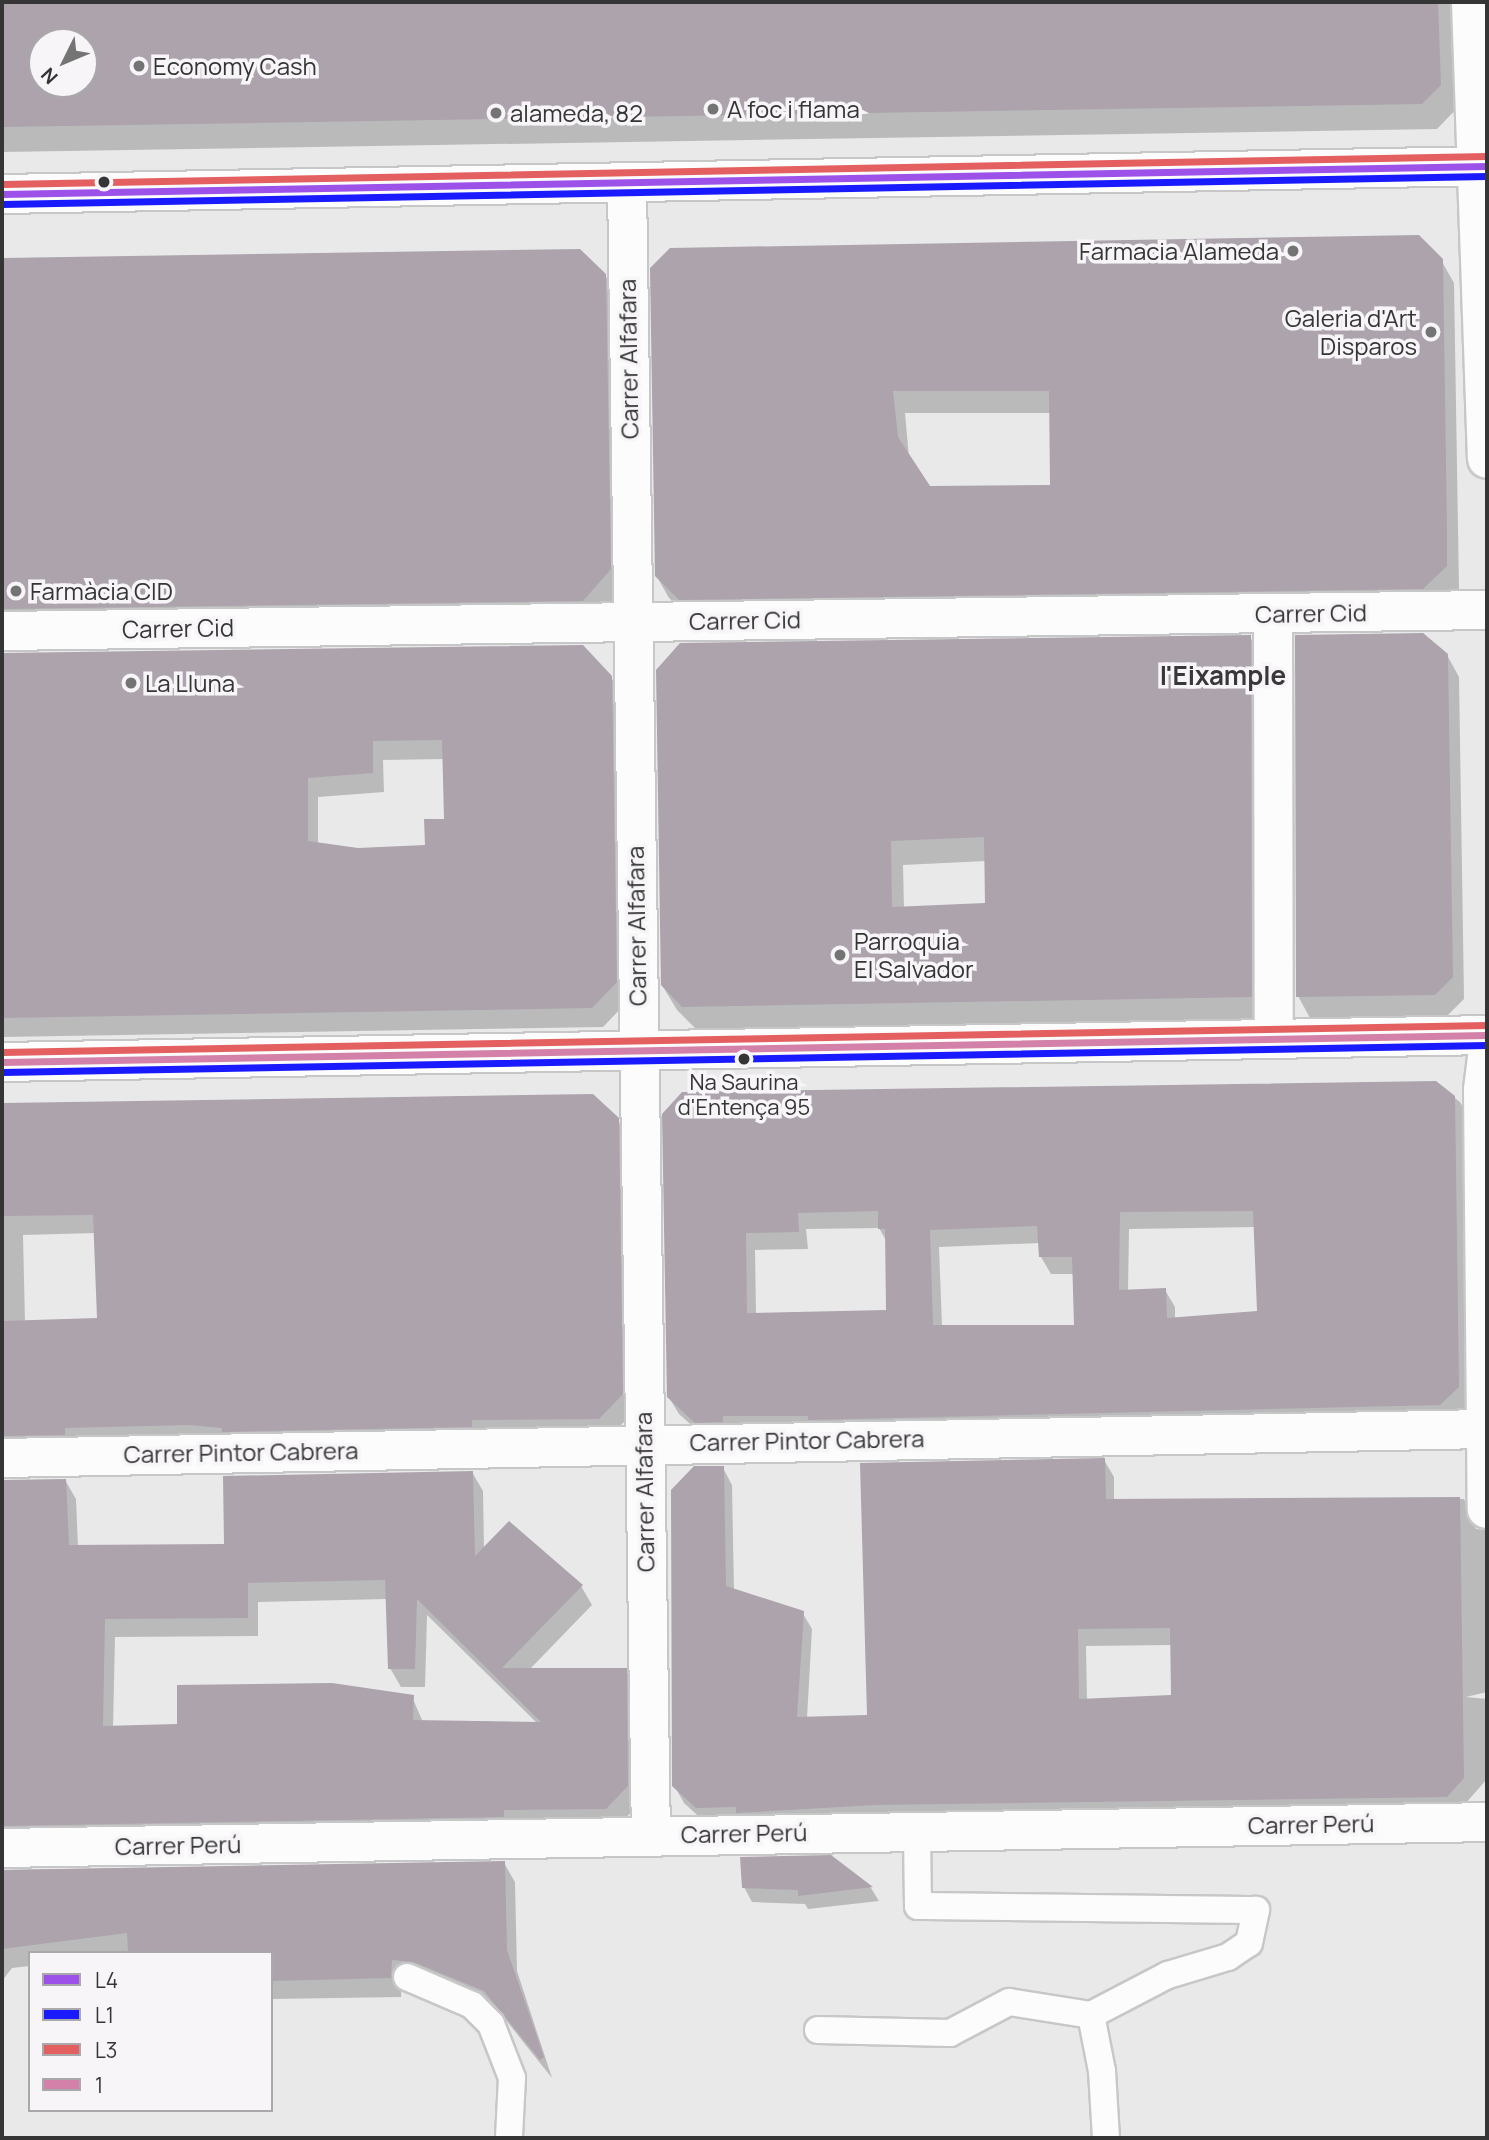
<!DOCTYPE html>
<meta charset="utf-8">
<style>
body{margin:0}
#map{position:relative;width:1489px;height:2140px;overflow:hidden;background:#eae9ea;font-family:Manrope,sans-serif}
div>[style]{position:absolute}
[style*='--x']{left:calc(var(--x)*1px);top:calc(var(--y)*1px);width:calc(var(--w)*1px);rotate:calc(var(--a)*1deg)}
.shadow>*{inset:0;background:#0003}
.building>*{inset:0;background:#aca3ad}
.roads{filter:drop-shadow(2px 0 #c8c7c8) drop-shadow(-2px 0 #c8c7c8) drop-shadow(0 2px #c8c7c8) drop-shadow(0 -2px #c8c7c8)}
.lane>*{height:26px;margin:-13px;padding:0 13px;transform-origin:13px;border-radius:13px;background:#fcfcfc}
.street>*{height:38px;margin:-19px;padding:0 19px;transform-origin:19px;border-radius:19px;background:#fcfcfc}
.primary>*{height:38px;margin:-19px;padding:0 19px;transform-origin:19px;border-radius:19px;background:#fcfcfc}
.bus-1>*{height:7px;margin:-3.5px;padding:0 3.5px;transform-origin:3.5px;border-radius:3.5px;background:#9c51e9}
.bus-2>*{height:7px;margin:-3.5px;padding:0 3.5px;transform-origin:3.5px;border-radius:3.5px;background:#1a1aff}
.bus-3>*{height:7px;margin:-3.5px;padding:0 3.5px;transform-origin:3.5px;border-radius:3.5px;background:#e45f5f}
.bus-4>*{height:7px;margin:-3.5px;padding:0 3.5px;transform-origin:3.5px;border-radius:3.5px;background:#d481aa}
.dots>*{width:19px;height:19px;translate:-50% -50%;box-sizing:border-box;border:4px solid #f7f5f8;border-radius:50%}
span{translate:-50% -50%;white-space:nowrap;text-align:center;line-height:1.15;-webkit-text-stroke:7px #f7f5f8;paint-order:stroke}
.bus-label{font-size:22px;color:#353536}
.poi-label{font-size:24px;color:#353536}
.left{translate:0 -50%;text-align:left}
.right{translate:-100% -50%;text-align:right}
.street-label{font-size:24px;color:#353536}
.neighbourhood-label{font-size:26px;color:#393739;font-weight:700}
.frame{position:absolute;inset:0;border:4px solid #353536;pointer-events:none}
.legend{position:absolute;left:28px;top:1951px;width:245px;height:161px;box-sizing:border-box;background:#f7f5f8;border:2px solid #a9a8aa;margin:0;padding:9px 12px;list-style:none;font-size:21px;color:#353536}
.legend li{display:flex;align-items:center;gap:14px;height:35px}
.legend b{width:35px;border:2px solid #a9a8aa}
.north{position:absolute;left:28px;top:28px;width:70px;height:70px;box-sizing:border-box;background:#f7f5f8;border:2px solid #a9a8aa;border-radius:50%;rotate:227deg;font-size:19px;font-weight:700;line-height:28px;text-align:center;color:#353536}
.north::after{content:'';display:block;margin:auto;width:24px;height:32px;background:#747475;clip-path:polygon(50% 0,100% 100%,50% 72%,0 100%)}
</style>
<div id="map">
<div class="shadow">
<i style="clip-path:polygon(evenodd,2px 2px,1487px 2px,1465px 100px,1437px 129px,2px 152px,2px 2px,42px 42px,84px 42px,84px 84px,42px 84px,42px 42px)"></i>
<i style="clip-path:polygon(evenodd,671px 249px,1441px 260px,1454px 283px,1459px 589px,1436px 611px,693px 621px,669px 598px,656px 575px,671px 249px,905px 413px,1051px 413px,1052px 487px,929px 487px,909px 458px,905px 413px)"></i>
<i style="clip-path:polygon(580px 251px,605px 275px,617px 296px,622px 590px,595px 621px,2px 617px,2px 260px)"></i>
<i style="clip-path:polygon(evenodd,1250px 637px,1264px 661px,1265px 1021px,697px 1030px,677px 1010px,662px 985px,658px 670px,1250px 637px,986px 861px,987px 905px,904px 908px,903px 865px,986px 861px)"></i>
<i style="clip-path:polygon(1447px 655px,1459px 677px,1464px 999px,1447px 1016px,1310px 1018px,1298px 996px)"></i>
<i style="clip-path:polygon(evenodd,52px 659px,611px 677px,622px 697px,627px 1002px,603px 1027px,2px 1037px,2px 660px,52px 659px,444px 759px,445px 821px,427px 847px,358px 850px,318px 844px,318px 797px,384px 792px,383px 760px,444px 759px)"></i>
<i style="clip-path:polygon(evenodd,1435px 1083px,1460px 1102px,1470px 1120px,1473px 1399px,1450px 1422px,707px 1439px,679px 1414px,668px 1396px,664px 1115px,1435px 1083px,1255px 1227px,1259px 1313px,1175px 1319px,1175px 1307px,1165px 1290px,1128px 1291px,1129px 1229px,1255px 1227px,1435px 1083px,879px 1228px,887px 1242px,888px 1311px,756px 1314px,755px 1250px,808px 1249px,806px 1229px,879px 1228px,1435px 1083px,1040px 1243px,1041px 1257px,1051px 1274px,1074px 1274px,1076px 1327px,942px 1326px,939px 1247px,1040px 1243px)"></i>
<i style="clip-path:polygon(evenodd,592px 1096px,617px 1119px,629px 1139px,633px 1413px,609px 1437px,2px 1457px,2px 1105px,592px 1096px,96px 1233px,99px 1320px,25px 1322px,23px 1235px,96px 1233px)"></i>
<i style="clip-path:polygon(evenodd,1104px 1460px,1114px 1477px,1114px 1501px,1464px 1499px,1476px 1529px,1487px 1530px,1487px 1692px,1466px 1697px,1487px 1699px,1487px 1779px,1457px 1813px,707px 1824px,684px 1803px,674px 1785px,723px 1468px,732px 1485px,734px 1591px,802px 1612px,812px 1629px,807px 1718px,869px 1717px,1104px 1460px,1172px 1645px,1173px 1697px,1087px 1700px,1086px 1646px,1172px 1645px)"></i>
<i style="clip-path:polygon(evenodd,472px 1472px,483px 1491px,484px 1549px,581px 1586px,592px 1605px,529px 1670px,626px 1670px,637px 1689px,638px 1805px,617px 1827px,2px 1838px,2px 1481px,65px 1480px,76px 1499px,78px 1547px,226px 1546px,472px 1472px,387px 1599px,390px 1668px,401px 1687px,425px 1687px,427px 1615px,537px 1723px,423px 1722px,412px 1697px,179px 1726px,113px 1727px,115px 1637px,258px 1636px,258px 1602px,387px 1599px)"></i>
<i style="clip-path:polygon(831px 1857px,871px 1888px,879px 1901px,808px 1909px,805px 1904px,752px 1902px,744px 1887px)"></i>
<i style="clip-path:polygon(504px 1863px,515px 1882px,517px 1971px,552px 2078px,497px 2009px,425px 1981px,402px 1978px,401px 1997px,271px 1999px,271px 1953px,30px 1953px,30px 1966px,12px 1968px,2px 1981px,2px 1870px)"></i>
</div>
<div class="building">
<i style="clip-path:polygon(evenodd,2px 2px,1438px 2px,1441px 85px,1422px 104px,2px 127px,2px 2px,42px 42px,84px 42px,84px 84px,42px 84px,42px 42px)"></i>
<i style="clip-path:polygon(evenodd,1419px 235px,1443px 259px,1447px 531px,1447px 566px,1423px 589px,679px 600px,655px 576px,650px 268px,670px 248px,1419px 235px,893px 391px,1049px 391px,1050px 485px,930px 486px,898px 437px,893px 391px)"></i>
<i style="clip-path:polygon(580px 249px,606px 274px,611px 569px,583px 601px,2px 609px,2px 258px)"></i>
<i style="clip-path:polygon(1423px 633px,1448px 654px,1453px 977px,1435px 995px,1296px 997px,1295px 635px)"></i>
<i style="clip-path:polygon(evenodd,1251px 635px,1252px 997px,682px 1007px,661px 985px,656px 670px,680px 643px,1251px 635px,984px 837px,985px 903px,892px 907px,891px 841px,984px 837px)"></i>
<i style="clip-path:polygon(evenodd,583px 645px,612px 676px,617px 982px,592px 1008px,2px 1018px,2px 653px,583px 645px,442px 740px,444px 819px,424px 819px,425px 845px,358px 848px,308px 841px,308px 778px,373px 773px,373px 741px,442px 740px)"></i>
<i style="clip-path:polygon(evenodd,1436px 1081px,1455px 1096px,1459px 1387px,1440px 1405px,808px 1420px,808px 1416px,723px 1416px,723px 1422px,695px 1423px,667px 1397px,662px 1114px,682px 1092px,1436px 1081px,878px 1211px,878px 1229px,885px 1229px,886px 1310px,747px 1313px,746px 1233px,799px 1232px,798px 1213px,878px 1211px,1436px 1081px,1253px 1211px,1257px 1311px,1167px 1318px,1166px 1288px,1119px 1290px,1120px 1212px,1253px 1211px,1436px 1081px,1037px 1226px,1039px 1257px,1072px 1257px,1074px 1325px,933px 1325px,930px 1230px,1037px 1226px)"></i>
<i style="clip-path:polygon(593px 1094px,619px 1118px,623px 1394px,599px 1419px,472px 1420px,472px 1427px,222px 1432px,222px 1428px,188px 1425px,65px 1428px,65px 1435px,2px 1436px,2px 1321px,97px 1318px,93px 1215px,2px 1216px,2px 1103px)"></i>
<i style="clip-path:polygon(evenodd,1105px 1458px,1106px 1499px,1460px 1497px,1464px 1778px,1447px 1797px,875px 1805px,736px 1813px,736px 1807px,696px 1808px,672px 1786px,671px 1490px,694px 1466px,724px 1466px,726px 1586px,804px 1611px,797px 1717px,867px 1715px,860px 1463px,1105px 1458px,1170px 1628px,1171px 1695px,1079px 1699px,1078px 1629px,1170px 1628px)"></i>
<i style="clip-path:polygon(evenodd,473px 1471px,475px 1556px,509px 1521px,583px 1585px,502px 1668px,627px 1668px,628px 1786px,606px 1809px,504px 1810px,504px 1817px,2px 1826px,2px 1480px,66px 1479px,69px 1545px,224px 1544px,223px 1476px,473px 1471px,385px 1580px,388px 1669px,415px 1669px,417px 1599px,541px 1722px,413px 1720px,414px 1695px,332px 1683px,177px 1685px,177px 1724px,103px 1726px,105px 1619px,248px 1618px,248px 1583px,385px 1580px)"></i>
<i style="clip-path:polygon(831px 1855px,873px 1887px,798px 1896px,798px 1890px,742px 1888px,740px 1857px)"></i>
<i style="clip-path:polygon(505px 1861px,507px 1950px,544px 2057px,540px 2060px,484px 1991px,413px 1962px,392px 1960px,391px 1978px,271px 1981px,271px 1953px,128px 1953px,127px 1933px,2px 1949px,2px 1870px)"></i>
</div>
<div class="roads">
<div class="lane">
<i style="--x:407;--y:1977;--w:71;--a:23.3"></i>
<i style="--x:472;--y:2005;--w:27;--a:45"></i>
<i style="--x:491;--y:2024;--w:58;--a:68.7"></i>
<i style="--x:512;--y:2078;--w:60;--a:92.9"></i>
<i style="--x:1091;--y:2015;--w:57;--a:78.9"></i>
<i style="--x:1102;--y:2071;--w:67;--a:86.6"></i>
<i style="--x:818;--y:2030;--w:132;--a:1.3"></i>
<i style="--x:950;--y:2033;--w:67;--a:-27.7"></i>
<i style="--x:1009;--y:2002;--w:83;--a:9"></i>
<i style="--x:1091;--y:2015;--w:87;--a:-27.5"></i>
<i style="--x:1168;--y:1975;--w:63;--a:-16.7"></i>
<i style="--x:1228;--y:1957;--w:25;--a:-34"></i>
<i style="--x:1249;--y:1943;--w:34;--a:-78"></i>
<i style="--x:1256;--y:1910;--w:338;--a:-179.3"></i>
<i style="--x:918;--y:1906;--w:76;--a:-90.8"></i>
</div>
<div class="street">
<i style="--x:1471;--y:2;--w:457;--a:88"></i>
<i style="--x:627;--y:184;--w:1651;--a:89.17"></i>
<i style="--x:1273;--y:613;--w:423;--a:89.9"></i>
<i style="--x:2;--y:631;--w:1485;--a:-0.81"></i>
<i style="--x:1487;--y:1057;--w:33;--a:97"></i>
<i style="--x:1483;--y:1090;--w:419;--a:89.5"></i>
<i style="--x:2;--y:1458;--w:1485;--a:-1.12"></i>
<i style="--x:2;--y:1848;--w:1485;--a:-1"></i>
</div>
<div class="primary">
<i style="--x:2;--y:194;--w:1485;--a:-1.08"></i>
<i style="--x:2;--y:1062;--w:1485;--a:-1.04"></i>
</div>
</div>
<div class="bus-1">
<i style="--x:2;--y:194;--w:1485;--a:-1.08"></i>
</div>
<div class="bus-2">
<i style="--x:2;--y:204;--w:1485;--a:-1.08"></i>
<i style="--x:2;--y:1072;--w:1485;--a:-1.04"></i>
</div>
<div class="bus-3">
<i style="--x:2;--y:184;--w:1485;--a:-1.08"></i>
<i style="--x:2;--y:1052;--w:1485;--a:-1.04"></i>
</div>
<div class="bus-4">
<i style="--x:2;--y:1062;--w:1485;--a:-1.04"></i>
</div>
<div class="dots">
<i style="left:139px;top:66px;background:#747475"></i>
<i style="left:713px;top:109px;background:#747475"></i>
<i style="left:496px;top:113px;background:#747475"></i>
<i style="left:104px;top:182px;background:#353536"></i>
<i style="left:1293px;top:251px;background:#747475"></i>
<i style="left:1431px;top:332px;background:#747475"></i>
<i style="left:16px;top:591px;background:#747475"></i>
<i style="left:131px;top:683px;background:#747475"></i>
<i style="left:840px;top:955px;background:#747475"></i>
<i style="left:744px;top:1059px;background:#353536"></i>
</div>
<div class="bus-label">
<span style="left:744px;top:1095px">Na Saurina<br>d'Entença 95</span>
</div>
<div class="poi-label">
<span class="left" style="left:153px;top:66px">Economy Cash</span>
<span class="left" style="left:727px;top:109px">A foc i flama</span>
<span class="left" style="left:510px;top:113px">alameda, 82</span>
<span class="right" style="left:1279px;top:251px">Farmacia Alameda</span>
<span class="right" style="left:1417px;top:332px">Galeria d'Art<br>Disparos</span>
<span class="left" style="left:30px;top:591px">Farmàcia CID</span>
<span class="left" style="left:145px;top:683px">La Lluna</span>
<span class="left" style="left:854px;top:955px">Parroquia<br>El Salvador</span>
</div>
<div class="street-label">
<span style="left:628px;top:359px;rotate:-91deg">Carrer Alfafara</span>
<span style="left:1311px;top:613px;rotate:-1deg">Carrer Cid</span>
<span style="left:745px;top:620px;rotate:-1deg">Carrer Cid</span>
<span style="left:178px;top:628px;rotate:-1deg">Carrer Cid</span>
<span style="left:636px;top:926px;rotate:-91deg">Carrer Alfafara</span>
<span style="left:807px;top:1440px;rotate:-1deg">Carrer Pintor Cabrera</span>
<span style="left:241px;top:1452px;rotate:-1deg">Carrer Pintor Cabrera</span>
<span style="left:644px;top:1492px;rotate:-91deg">Carrer Alfafara</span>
<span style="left:1311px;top:1824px;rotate:-1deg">Carrer Perú</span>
<span style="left:744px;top:1833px;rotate:-1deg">Carrer Perú</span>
<span style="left:178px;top:1845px;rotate:-1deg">Carrer Perú</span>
</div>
<div class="neighbourhood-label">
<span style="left:1223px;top:676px">l'Eixample</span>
</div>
<div class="frame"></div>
<ul class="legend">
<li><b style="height:9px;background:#9c51e9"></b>L4</li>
<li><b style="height:9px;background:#1a1aff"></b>L1</li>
<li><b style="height:9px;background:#e45f5f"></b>L3</li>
<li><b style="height:9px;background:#d481aa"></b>1</li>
</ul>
<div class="north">N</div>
</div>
